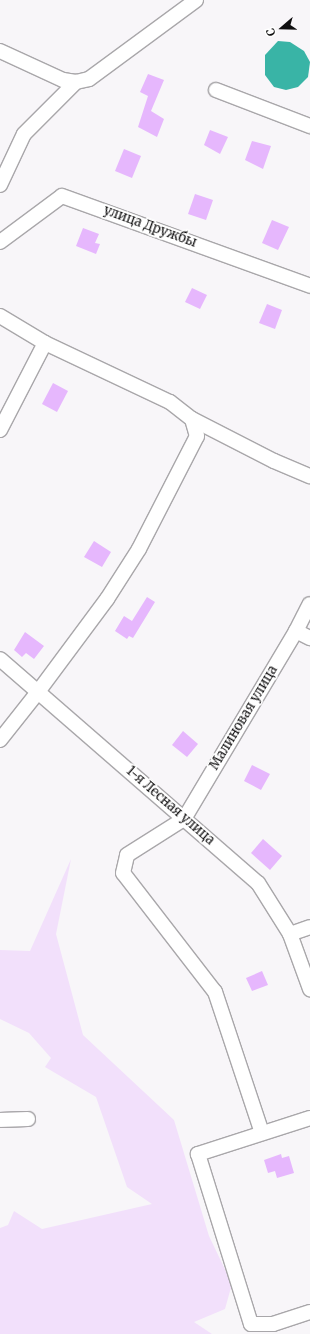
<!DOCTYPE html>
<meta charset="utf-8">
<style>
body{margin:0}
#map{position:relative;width:310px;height:1334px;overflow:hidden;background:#f8f6f9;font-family:Merriweather,serif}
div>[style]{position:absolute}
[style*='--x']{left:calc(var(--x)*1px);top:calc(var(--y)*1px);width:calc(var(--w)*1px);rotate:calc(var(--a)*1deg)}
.green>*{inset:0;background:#f2e0fb}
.water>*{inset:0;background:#39b4a6}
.building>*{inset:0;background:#e6b7fd}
.roads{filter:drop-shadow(1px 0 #a9a7aa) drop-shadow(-1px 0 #a9a7aa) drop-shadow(0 1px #a9a7aa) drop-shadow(0 -1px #a9a7aa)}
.minor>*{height:14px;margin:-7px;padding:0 7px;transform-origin:7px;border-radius:7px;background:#fff}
span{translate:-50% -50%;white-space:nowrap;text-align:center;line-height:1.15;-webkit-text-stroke:3.5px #fff;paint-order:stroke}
.street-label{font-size:13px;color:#100f10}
.north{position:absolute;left:262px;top:8px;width:40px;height:40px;-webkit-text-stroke:3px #fff;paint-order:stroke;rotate:250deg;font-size:11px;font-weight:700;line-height:16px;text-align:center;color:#100f10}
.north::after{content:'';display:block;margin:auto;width:14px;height:18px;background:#100f10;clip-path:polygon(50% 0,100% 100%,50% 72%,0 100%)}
</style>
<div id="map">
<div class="green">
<i style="clip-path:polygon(71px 859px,56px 934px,83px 1035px,174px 1120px,209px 1236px,232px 1284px,225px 1309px,194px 1322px,212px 1334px,0 1334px,0 1228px,8px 1225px,14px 1211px,42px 1229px,152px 1204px,127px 1187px,96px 1097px,45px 1067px,51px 1058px,29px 1033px,0 1019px,0 950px,30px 951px)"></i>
</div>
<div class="water">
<i style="clip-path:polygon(278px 41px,290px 42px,304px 51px,310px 62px,308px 77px,298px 87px,286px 90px,274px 87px,265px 75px,265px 55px)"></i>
</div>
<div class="building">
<i style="clip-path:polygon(148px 74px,164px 80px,151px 111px,164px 119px,157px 137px,138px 127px,148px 96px,140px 92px)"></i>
<i style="clip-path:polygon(210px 130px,228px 137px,220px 154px,204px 145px)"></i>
<i style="clip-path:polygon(252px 141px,271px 146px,263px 169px,245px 160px)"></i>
<i style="clip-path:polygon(124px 149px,141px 156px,132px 178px,115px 171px)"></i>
<i style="clip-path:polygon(195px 194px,213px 200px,206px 220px,188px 214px)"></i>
<i style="clip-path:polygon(272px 220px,289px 227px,278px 250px,262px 243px)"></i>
<i style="clip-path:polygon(83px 228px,99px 234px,95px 243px,100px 244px,96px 254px,76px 246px)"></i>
<i style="clip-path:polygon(192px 288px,207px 295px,200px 309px,185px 302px)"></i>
<i style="clip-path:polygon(267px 304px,282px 310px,275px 329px,259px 323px)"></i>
<i style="clip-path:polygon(53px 383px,68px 391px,57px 412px,42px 404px)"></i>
<i style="clip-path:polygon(94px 541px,111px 552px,102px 567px,84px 557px)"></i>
<i style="clip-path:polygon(147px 597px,155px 602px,133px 638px,129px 636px,127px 639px,115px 631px,124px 616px,132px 621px)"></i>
<i style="clip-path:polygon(25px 632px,44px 646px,34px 659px,26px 653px,22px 657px,14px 650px)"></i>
<i style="clip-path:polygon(183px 731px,198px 744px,187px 757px,172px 745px)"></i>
<i style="clip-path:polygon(252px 765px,270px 774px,261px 790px,244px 781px)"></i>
<i style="clip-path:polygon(263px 839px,282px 856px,270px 870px,251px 853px)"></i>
<i style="clip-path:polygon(262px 971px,268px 985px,252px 991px,246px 978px)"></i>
<i style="clip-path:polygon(281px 1154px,282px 1158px,289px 1156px,294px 1173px,277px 1178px,275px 1171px,268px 1173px,264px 1160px)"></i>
</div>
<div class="roads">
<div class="minor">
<i style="--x:0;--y:51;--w:69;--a:24.7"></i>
<i style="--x:63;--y:80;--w:13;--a:9"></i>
<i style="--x:76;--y:82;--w:13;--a:-13"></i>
<i style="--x:89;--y:79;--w:133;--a:-36.4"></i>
<i style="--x:216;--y:90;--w:101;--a:21"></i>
<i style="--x:0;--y:185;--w:56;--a:-64.8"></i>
<i style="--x:24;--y:134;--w:74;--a:-45"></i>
<i style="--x:0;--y:242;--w:77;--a:-36.6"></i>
<i style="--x:62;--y:196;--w:264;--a:19.9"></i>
<i style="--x:0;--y:316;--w:52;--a:31"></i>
<i style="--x:45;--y:343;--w:138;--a:25.3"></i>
<i style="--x:170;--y:402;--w:28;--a:38"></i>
<i style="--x:192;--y:419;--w:18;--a:74"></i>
<i style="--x:197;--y:436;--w:127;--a:117.2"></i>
<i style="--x:139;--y:549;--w:59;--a:122.6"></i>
<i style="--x:107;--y:599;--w:116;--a:126.6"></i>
<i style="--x:38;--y:692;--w:50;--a:-139"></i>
<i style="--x:192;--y:419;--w:92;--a:27.1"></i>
<i style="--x:274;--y:461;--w:39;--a:23"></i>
<i style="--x:0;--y:430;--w:98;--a:-62.7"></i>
<i style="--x:296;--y:631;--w:30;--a:-63"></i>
<i style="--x:0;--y:740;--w:61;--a:-51.6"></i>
<i style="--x:38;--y:692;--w:291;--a:41"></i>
<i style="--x:258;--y:883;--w:60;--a:57.9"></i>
<i style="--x:290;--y:934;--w:59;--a:70"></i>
<i style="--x:290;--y:934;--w:21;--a:-19"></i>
<i style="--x:310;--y:1118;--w:118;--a:162.2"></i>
<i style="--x:198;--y:1154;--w:178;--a:72.7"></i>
<i style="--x:251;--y:1324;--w:22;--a:0"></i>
<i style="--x:273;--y:1324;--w:39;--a:-18"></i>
<i style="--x:0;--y:1120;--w:28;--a:-2"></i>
<i style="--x:262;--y:1133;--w:149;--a:-108.4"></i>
<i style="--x:215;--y:992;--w:150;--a:-127.7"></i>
<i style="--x:123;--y:873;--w:18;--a:-77"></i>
<i style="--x:127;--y:855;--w:67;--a:-32.3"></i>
<i style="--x:184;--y:819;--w:219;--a:-59.2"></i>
<i style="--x:296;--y:631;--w:16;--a:27"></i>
</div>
</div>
<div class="street-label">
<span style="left:150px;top:227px;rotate:20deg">улица Дружбы</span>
<span style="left:244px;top:718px;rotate:-59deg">Малиновая улица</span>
<span style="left:170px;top:806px;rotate:41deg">1-я Лесная улица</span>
</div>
<div class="north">С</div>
</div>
